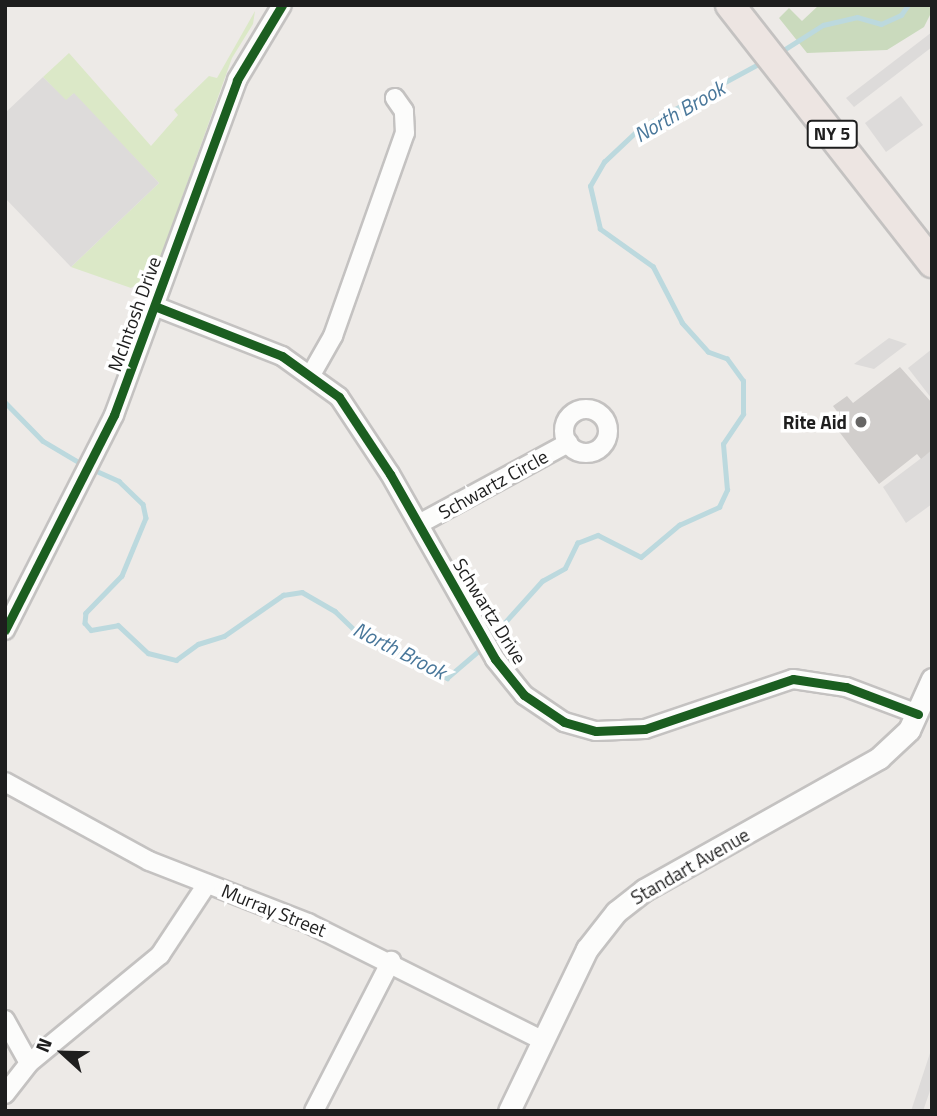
<!DOCTYPE html>
<style>
body{margin:0}
#map{position:relative;width:937px;height:1116px;overflow:hidden;background:#edeae7;font-family:"Titillium Web",sans-serif}
div>[style]{position:absolute}
[style*='--x']{left:calc(var(--x)*1px);top:calc(var(--y)*1px);width:calc(var(--w)*1px);rotate:calc(var(--a)*1deg)}
.grass>*{inset:0;background:#dbe8c7}
.forest>*{inset:0;background:#cadabd}
.parking>*{inset:0;background:#dddbda}
.stream>*{height:4.5px;margin:-2.25px;padding:0 2.25px;transform-origin:2.25px;border-radius:2.25px;background:#bcd9de}
.building>*{inset:0;background:#d1cecc}
.roads{filter:drop-shadow(2px 0 #c4c2c1) drop-shadow(-2px 0 #c4c2c1) drop-shadow(0 2px #c4c2c1) drop-shadow(0 -2px #c4c2c1)}
.minor>*{height:18px;margin:-9px;padding:0 9px;transform-origin:9px;border-radius:9px;background:#fcfcfb}
.minor>.ring{margin:-9px;padding:0;box-sizing:content-box;background:none;border:18px solid #fcfcfb;border-radius:50%}
.tertiary>*{height:21px;margin:-10.5px;padding:0 10.5px;transform-origin:10.5px;border-radius:10.5px;background:#fcfcfb}
.trunk>*{height:28px;margin:-14px;padding:0 14px;transform-origin:14px;border-radius:14px;background:#ede5e2}
.cycleway>*{height:9px;margin:-4.5px;padding:0 4.5px;transform-origin:4.5px;border-radius:4.5px;background:#1b5e20}
.dots>*{width:19px;height:19px;translate:-50% -50%;box-sizing:border-box;border:4px solid #fff;border-radius:50%}
span{translate:-50% -50%;white-space:nowrap;text-align:center;line-height:1.15;-webkit-text-stroke:7px #fff;paint-order:stroke}
.shield-label span{padding:2px 5px;background:#fff;border:2px solid;border-radius:5px;-webkit-text-stroke-width:0}
.shield-label{font-size:18px;color:#1e1e1e;font-weight:700}
.street-label{font-size:19px;color:#1e1e1e}
.poi-label{font-size:19px;color:#1e1e1e;font-weight:700}
.right{translate:-100% -50%;text-align:right}
.water-label{font-size:21px;color:#49779a;font-style:italic}
.frame{position:absolute;inset:0;border:7px solid #1e1e1e;pointer-events:none}
.north{position:absolute;left:28px;top:1018px;width:70px;height:70px;-webkit-text-stroke:5px #fff;paint-order:stroke;rotate:292deg;font-size:19px;font-weight:700;line-height:28px;text-align:center;color:#1e1e1e}
.north::after{content:'';display:block;margin:auto;width:24px;height:32px;background:#1e1e1e;clip-path:polygon(50% 0,100% 100%,50% 72%,0 100%)}
</style>
<div id="map">
<div class="grass">
<i style="clip-path:polygon(255px 11px,253px 24px,232px 58px,155px 273px,131px 288px,71px 267px,159px 183px,73px 94px,66px 101px,43px 77px,69px 53px,151px 146px,178px 115px,174px 110px,209px 76px,217px 78px)"></i>
</div>
<div class="forest">
<i style="clip-path:polygon(819px 5px,932px 5px,932px 11px,924px 27px,887px 50px,807px 53px,779px 18px,789px 8px,802px 21px)"></i>
</div>
<div class="parking">
<i style="clip-path:polygon(932px 32px,932px 47px,854px 107px,846px 98px)"></i>
<i style="clip-path:polygon(43px 77px,66px 100px,74px 93px,159px 183px,71px 267px,5px 198px,5px 113px)"></i>
<i style="clip-path:polygon(901px 96px,923px 125px,886px 152px,865px 123px)"></i>
<i style="clip-path:polygon(889px 338px,907px 344px,874px 369px,854px 364px)"></i>
<i style="clip-path:polygon(932px 349px,932px 399px,908px 368px)"></i>
<i style="clip-path:polygon(932px 450px,932px 504px,906px 523px,883px 487px)"></i>
<i style="clip-path:polygon(932px 1047px,932px 1085px,923px 1111px,911px 1111px)"></i>
</div>
<div class="stream">
<i style="--x:779;--y:53;--w:52;--a:-32.5"></i>
<i style="--x:823;--y:25;--w:35;--a:-13"></i>
<i style="--x:857;--y:17;--w:25;--a:16"></i>
<i style="--x:881;--y:24;--w:22;--a:-24"></i>
<i style="--x:901;--y:15;--w:12;--a:-55"></i>
<i style="--x:5;--y:402;--w:54;--a:45.7"></i>
<i style="--x:43;--y:441;--w:45;--a:30.5"></i>
<i style="--x:90;--y:468;--w:32;--a:24"></i>
<i style="--x:119;--y:481;--w:33;--a:44"></i>
<i style="--x:143;--y:504;--w:14;--a:78"></i>
<i style="--x:146;--y:518;--w:63;--a:112.5"></i>
<i style="--x:122;--y:576;--w:52;--a:134.2"></i>
<i style="--x:86;--y:613;--w:10;--a:96"></i>
<i style="--x:85;--y:623;--w:9;--a:49"></i>
<i style="--x:91;--y:630;--w:27;--a:-10"></i>
<i style="--x:118;--y:625;--w:41;--a:43"></i>
<i style="--x:148;--y:653;--w:29;--a:14"></i>
<i style="--x:176;--y:660;--w:27;--a:-36"></i>
<i style="--x:198;--y:644;--w:27;--a:-17"></i>
<i style="--x:224;--y:636;--w:72;--a:-34.8"></i>
<i style="--x:283;--y:595;--w:19;--a:-9"></i>
<i style="--x:302;--y:592;--w:38;--a:30"></i>
<i style="--x:335;--y:611;--w:28;--a:44"></i>
<i style="--x:355;--y:630;--w:104;--a:27.6"></i>
<i style="--x:447;--y:678;--w:46;--a:-40.6"></i>
<i style="--x:490;--y:639;--w:78;--a:-48.1"></i>
<i style="--x:542;--y:581;--w:26;--a:-29"></i>
<i style="--x:565;--y:568;--w:28;--a:-64"></i>
<i style="--x:577;--y:543;--w:22;--a:-21"></i>
<i style="--x:598;--y:535;--w:48;--a:27.1"></i>
<i style="--x:641;--y:557;--w:50;--a:-40.1"></i>
<i style="--x:679;--y:525;--w:44;--a:-24.2"></i>
<i style="--x:719;--y:507;--w:19;--a:-65"></i>
<i style="--x:727;--y:490;--w:46;--a:-95"></i>
<i style="--x:723;--y:444;--w:36;--a:-56"></i>
<i style="--x:743;--y:414;--w:33;--a:-90"></i>
<i style="--x:743;--y:381;--w:27;--a:-126"></i>
<i style="--x:727;--y:359;--w:20;--a:-160"></i>
<i style="--x:708;--y:352;--w:39;--a:-132"></i>
<i style="--x:682;--y:323;--w:63;--a:-117.4"></i>
<i style="--x:653;--y:267;--w:65;--a:-144.4"></i>
<i style="--x:600;--y:229;--w:44;--a:-103.1"></i>
<i style="--x:590;--y:186;--w:28;--a:-60"></i>
<i style="--x:604;--y:162;--w:50;--a:-43.4"></i>
<i style="--x:640;--y:128;--w:139;--a:-28.4"></i>
</div>
<div class="building">
<i style="clip-path:polygon(900px 367px,932px 403px,932px 450px,921px 459px,917px 454px,879px 484px,831px 421px,839px 414px,833px 406px,847px 396px,853px 403px)"></i>
</div>
<div class="roads">
<div class="minor">
<i style="--x:157;--y:307;--w:134;--a:21.4"></i>
<i style="--x:282;--y:356;--w:70;--a:35.7"></i>
<i style="--x:339;--y:397;--w:92;--a:56.5"></i>
<i style="--x:390;--y:474;--w:213;--a:60.4"></i>
<i style="--x:495;--y:659;--w:46;--a:51.1"></i>
<i style="--x:524;--y:695;--w:48;--a:34"></i>
<i style="--x:564;--y:722;--w:33;--a:16"></i>
<i style="--x:596;--y:731;--w:49;--a:-2.3"></i>
<i style="--x:645;--y:729;--w:156;--a:-18.7"></i>
<i style="--x:793;--y:679;--w:54;--a:8.6"></i>
<i style="--x:846;--y:687;--w:77;--a:20.6"></i>
<i style="--x:312;--y:373;--w:43;--a:-60.4"></i>
<i style="--x:333;--y:336;--w:215;--a:-70.5"></i>
<i style="--x:405;--y:133;--w:22;--a:-93"></i>
<i style="--x:404;--y:111;--w:16;--a:-125"></i>
<i class="ring" style="left:564px;top:409px;width:26px;height:26px"></i>
<i style="--x:419;--y:524;--w:170;--a:-28.5"></i>
<i style="--x:5;--y:630;--w:241;--a:-63.1"></i>
<i style="--x:114;--y:415;--w:357;--a:-69.8"></i>
<i style="--x:237;--y:80;--w:87;--a:-59"></i>
<i style="--x:5;--y:782;--w:164;--a:28.7"></i>
<i style="--x:149;--y:861;--w:171;--a:21.3"></i>
<i style="--x:308;--y:923;--w:262;--a:26.6"></i>
<i style="--x:5;--y:1020;--w:49;--a:60.8"></i>
<i style="--x:5;--y:1094;--w:39;--a:-52"></i>
<i style="--x:29;--y:1063;--w:170;--a:-39.5"></i>
<i style="--x:160;--y:955;--w:85;--a:-56.5"></i>
<i style="--x:314;--y:1111;--w:169;--a:-62.8"></i>
</div>
<div class="tertiary">
<i style="--x:509;--y:1111;--w:180;--a:-64.3"></i>
<i style="--x:587;--y:949;--w:47;--a:-51.9"></i>
<i style="--x:616;--y:912;--w:36;--a:-38"></i>
<i style="--x:644;--y:890;--w:270;--a:-29.3"></i>
<i style="--x:879;--y:758;--w:41;--a:-43"></i>
<i style="--x:909;--y:730;--w:56;--a:-65.7"></i>
</div>
<div class="trunk">
<i style="--x:730;--y:5;--w:328;--a:51.9"></i>
</div>
</div>
<div class="cycleway">
<i style="--x:157;--y:307;--w:134;--a:21.4"></i>
<i style="--x:282;--y:356;--w:70;--a:35.7"></i>
<i style="--x:339;--y:397;--w:92;--a:56.5"></i>
<i style="--x:390;--y:474;--w:213;--a:60.4"></i>
<i style="--x:495;--y:659;--w:46;--a:51.1"></i>
<i style="--x:524;--y:695;--w:48;--a:34"></i>
<i style="--x:564;--y:722;--w:33;--a:16"></i>
<i style="--x:596;--y:731;--w:49;--a:-2.3"></i>
<i style="--x:645;--y:729;--w:156;--a:-18.7"></i>
<i style="--x:793;--y:679;--w:54;--a:8.6"></i>
<i style="--x:846;--y:687;--w:77;--a:20.6"></i>
<i style="--x:5;--y:630;--w:241;--a:-63.1"></i>
<i style="--x:114;--y:415;--w:357;--a:-69.8"></i>
<i style="--x:237;--y:80;--w:87;--a:-59"></i>
</div>
<div class="dots">
<i style="left:861px;top:422px;background:#666564"></i>
</div>
<div class="shield-label">
<span style="left:832px;top:134px">NY 5</span>
</div>
<div class="street-label">
<span style="left:134px;top:314px;rotate:-70deg">McIntosh Drive</span>
<span style="left:493px;top:484px;rotate:-29deg">Schwartz Circle</span>
<span style="left:490px;top:611px;rotate:58deg">Schwartz Drive</span>
<span style="left:690px;top:866px;rotate:-30deg">Standart Avenue</span>
<span style="left:274px;top:910px;rotate:22deg">Murray Street</span>
</div>
<div class="poi-label">
<span class="right" style="left:847px;top:422px">Rite Aid</span>
</div>
<div class="water-label">
<span style="left:679px;top:111px;rotate:-30deg">North Brook</span>
<span style="left:400px;top:650px;rotate:27deg">North Brook</span>
</div>
<div class="frame"></div>
<div class="north">N</div>
</div>
